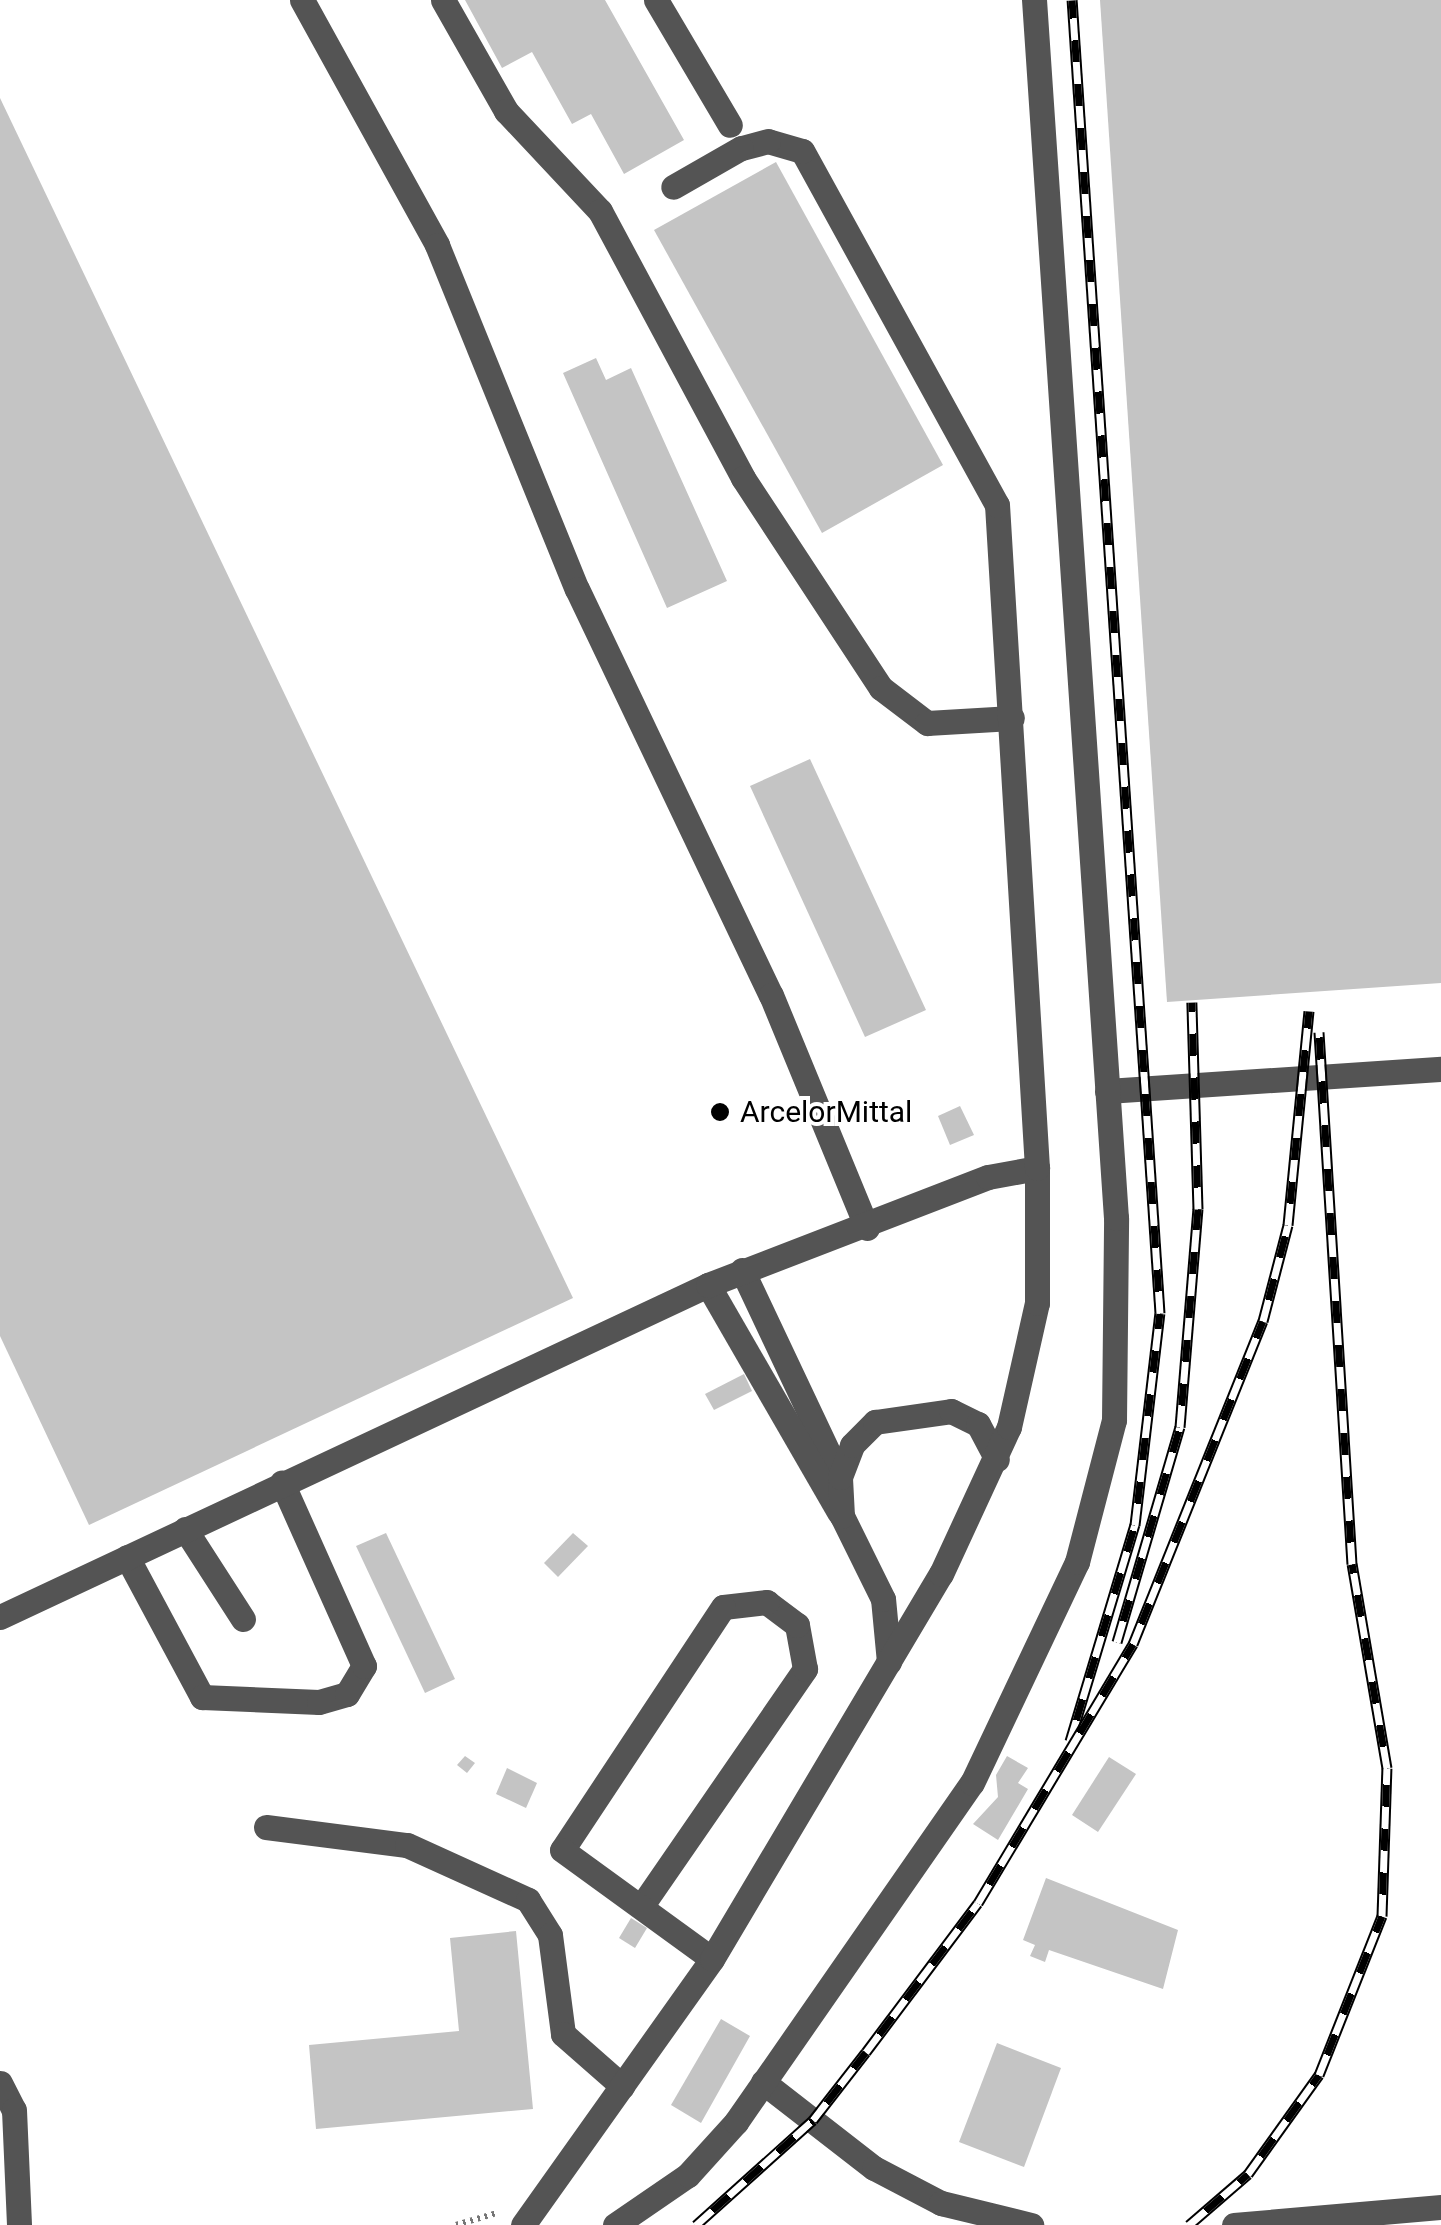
<!DOCTYPE html>
<style>
body{margin:0}
#map{position:relative;width:1441px;height:2225px;overflow:hidden;background:#fff;font-family:Roboto,sans-serif}
div>[style]{position:absolute}
[style*='--x']{left:calc(var(--x)*1px);top:calc(var(--y)*1px);width:calc(var(--w)*1px);rotate:calc(var(--a)*1deg)}
.building>*{inset:0;background:#c4c4c4}
.path>*{height:6px;margin-top:-3px;transform-origin:0;background:repeating-linear-gradient(90deg,#767676 0 2.5px,transparent 0 7.5px)}
.minor>*{height:25px;margin:-12.5px;padding:0 12.5px;transform-origin:12.5px;border-radius:12.5px;background:#545454}
.rail>*{height:11px;margin-top:-5.5px;transform-origin:0;background:repeating-linear-gradient(90deg,#fff 0 22px,#000 0 44px);box-sizing:border-box;border-block:2px solid #000}
.dots>*{width:28px;height:28px;translate:-50% -50%;box-sizing:border-box;border:5px solid #fff;border-radius:50%}
span{translate:-50% -50%;white-space:nowrap;text-align:center;line-height:1.15;-webkit-text-stroke:8px #fff;paint-order:stroke}
.poi-label{font-size:30px;color:#000}
.left{translate:0 -50%;text-align:left}
</style>
<div id="map">
<div class="building">
<i style="clip-path:polygon(465px 0,605px 0,684px 140px,624px 174px,591px 114px,572px 124px,532px 52px,502px 68px)"></i>
<i style="clip-path:polygon(1100px 0,1441px 0,1441px 983px,1167px 1002px)"></i>
<i style="clip-path:polygon(0 98px,573px 1298px,89px 1525px,0 1336px)"></i>
<i style="clip-path:polygon(776px 162px,943px 465px,822px 533px,654px 230px)"></i>
<i style="clip-path:polygon(596px 358px,606px 380px,631px 368px,727px 581px,667px 608px,563px 373px)"></i>
<i style="clip-path:polygon(810px 759px,926px 1010px,865px 1037px,750px 786px)"></i>
<i style="clip-path:polygon(960px 1106px,974px 1135px,950px 1145px,938px 1116px)"></i>
<i style="clip-path:polygon(744px 1374px,752px 1391px,714px 1410px,705px 1394px)"></i>
<i style="clip-path:polygon(386px 1533px,455px 1679px,425px 1693px,356px 1546px)"></i>
<i style="clip-path:polygon(573px 1533px,588px 1546px,558px 1577px,544px 1563px)"></i>
<i style="clip-path:polygon(465px 1756px,475px 1763px,467px 1773px,457px 1765px)"></i>
<i style="clip-path:polygon(1007px 1756px,1028px 1768px,1018px 1783px,1028px 1789px,998px 1840px,973px 1824px,998px 1797px,996px 1775px)"></i>
<i style="clip-path:polygon(1109px 1757px,1136px 1774px,1098px 1832px,1072px 1815px)"></i>
<i style="clip-path:polygon(507px 1768px,537px 1783px,526px 1808px,496px 1794px)"></i>
<i style="clip-path:polygon(1046px 1878px,1178px 1930px,1163px 1989px,1049px 1950px,1045px 1962px,1030px 1956px,1035px 1945px,1023px 1940px)"></i>
<i style="clip-path:polygon(631px 1918px,647px 1928px,635px 1948px,619px 1938px)"></i>
<i style="clip-path:polygon(516px 1931px,533px 2109px,316px 2129px,309px 2045px,459px 2031px,450px 1938px)"></i>
<i style="clip-path:polygon(721px 2019px,750px 2036px,701px 2123px,671px 2105px)"></i>
<i style="clip-path:polygon(997px 2043px,1061px 2068px,1024px 2167px,959px 2142px)"></i>
</div>
<div class="path">
<i style="--x:456;--y:2225;--w:43;--a:-16.3"></i>
</div>
<div class="minor">
<i style="--x:302;--y:0;--w:280;--a:61.1"></i>
<i style="--x:437;--y:245;--w:371;--a:67.9"></i>
<i style="--x:577;--y:589;--w:450;--a:64.5"></i>
<i style="--x:771;--y:995;--w:252;--a:67.6"></i>
<i style="--x:443;--y:0;--w:128;--a:60.4"></i>
<i style="--x:506;--y:111;--w:137;--a:46.8"></i>
<i style="--x:600;--y:211;--w:303;--a:61.8"></i>
<i style="--x:743;--y:478;--w:251;--a:56.7"></i>
<i style="--x:881;--y:688;--w:58;--a:37.3"></i>
<i style="--x:927;--y:723;--w:85;--a:-3.4"></i>
<i style="--x:656;--y:0;--w:145;--a:59.4"></i>
<i style="--x:1107;--y:1091;--w:335;--a:-3.8"></i>
<i style="--x:742;--y:1270;--w:229;--a:64.7"></i>
<i style="--x:708;--y:1285;--w:262;--a:60"></i>
<i style="--x:185;--y:1529;--w:107;--a:57.2"></i>
<i style="--x:127;--y:1557;--w:159;--a:61.8"></i>
<i style="--x:202;--y:1697;--w:117;--a:2.4"></i>
<i style="--x:319;--y:1702;--w:29;--a:-16"></i>
<i style="--x:347;--y:1694;--w:33;--a:-59"></i>
<i style="--x:364;--y:1666;--w:201;--a:-114.1"></i>
<i style="--x:0;--y:1617;--w:782;--a:-25.12"></i>
<i style="--x:708;--y:1285;--w:300;--a:-21.1"></i>
<i style="--x:988;--y:1177;--w:50;--a:-10.4"></i>
<i style="--x:889;--y:1662;--w:63;--a:-95.4"></i>
<i style="--x:883;--y:1599;--w:93;--a:-116.3"></i>
<i style="--x:842;--y:1516;--w:39;--a:-93"></i>
<i style="--x:840;--y:1477;--w:34;--a:-69"></i>
<i style="--x:852;--y:1445;--w:33;--a:-45"></i>
<i style="--x:875;--y:1422;--w:77;--a:-8.2"></i>
<i style="--x:951;--y:1411;--w:30;--a:26"></i>
<i style="--x:978;--y:1424;--w:40;--a:62"></i>
<i style="--x:266;--y:1827;--w:142;--a:7.3"></i>
<i style="--x:407;--y:1845;--w:133;--a:24.4"></i>
<i style="--x:528;--y:1900;--w:41;--a:57.8"></i>
<i style="--x:550;--y:1935;--w:100;--a:82.5"></i>
<i style="--x:563;--y:2034;--w:79;--a:41.4"></i>
<i style="--x:645;--y:1901;--w:282;--a:-55.4"></i>
<i style="--x:805;--y:1669;--w:45;--a:-100.3"></i>
<i style="--x:797;--y:1625;--w:38;--a:-143"></i>
<i style="--x:767;--y:1602;--w:44;--a:173.5"></i>
<i style="--x:723;--y:1607;--w:291;--a:123.5"></i>
<i style="--x:562;--y:1850;--w:185;--a:36"></i>
<i style="--x:763;--y:2082;--w:140;--a:37.8"></i>
<i style="--x:874;--y:2168;--w:76;--a:27.6"></i>
<i style="--x:941;--y:2203;--w:93;--a:13.7"></i>
<i style="--x:0;--y:2083;--w:30;--a:63"></i>
<i style="--x:14;--y:2110;--w:115;--a:87.5"></i>
<i style="--x:523;--y:2225;--w:326;--a:-54.6"></i>
<i style="--x:712;--y:1959;--w:448;--a:-59.3"></i>
<i style="--x:941;--y:1574;--w:162;--a:-65.2"></i>
<i style="--x:1009;--y:1427;--w:127;--a:-77.3"></i>
<i style="--x:1037;--y:1303;--w:135;--a:-90"></i>
<i style="--x:1037;--y:1168;--w:664;--a:-93.45"></i>
<i style="--x:997;--y:505;--w:404;--a:-118.8"></i>
<i style="--x:802;--y:151;--w:35;--a:-164"></i>
<i style="--x:768;--y:141;--w:28;--a:165"></i>
<i style="--x:741;--y:148;--w:78;--a:150.2"></i>
<i style="--x:615;--y:2225;--w:88;--a:-34.4"></i>
<i style="--x:688;--y:2175;--w:72;--a:-47.8"></i>
<i style="--x:736;--y:2122;--w:413;--a:-55.2"></i>
<i style="--x:972;--y:1783;--w:245;--a:-64.6"></i>
<i style="--x:1077;--y:1562;--w:147;--a:-75.4"></i>
<i style="--x:1114;--y:1420;--w:202;--a:-89.4"></i>
<i style="--x:1116;--y:1218;--w:1221;--a:-93.85"></i>
<i style="--x:1234;--y:2225;--w:208;--a:-5"></i>
</div>
<div class="rail">
<i style="--x:1117;--y:1642;--w:224;--a:-73.7"></i>
<i style="--x:1180;--y:1427;--w:219;--a:-85.3"></i>
<i style="--x:1198;--y:1209;--w:207;--a:-91.7"></i>
<i style="--x:1070;--y:1741;--w:226;--a:-73.3"></i>
<i style="--x:1135;--y:1525;--w:213;--a:-83.3"></i>
<i style="--x:1160;--y:1313;--w:1316;--a:-93.83"></i>
<i style="--x:696;--y:2225;--w:157;--a:-41.9"></i>
<i style="--x:813;--y:2120;--w:86;--a:-52.1"></i>
<i style="--x:866;--y:2052;--w:186;--a:-53.1"></i>
<i style="--x:978;--y:1903;--w:302;--a:-59.1"></i>
<i style="--x:1133;--y:1644;--w:348;--a:-68.1"></i>
<i style="--x:1263;--y:1321;--w:99;--a:-75.4"></i>
<i style="--x:1288;--y:1225;--w:215;--a:-84.4"></i>
<i style="--x:1189;--y:2225;--w:78;--a:-40.8"></i>
<i style="--x:1248;--y:2174;--w:122;--a:-54.4"></i>
<i style="--x:1319;--y:2075;--w:171;--a:-68.4"></i>
<i style="--x:1382;--y:1916;--w:148;--a:-88.1"></i>
<i style="--x:1387;--y:1768;--w:207;--a:-99.7"></i>
<i style="--x:1352;--y:1564;--w:533;--a:-93.55"></i>
</div>
<div class="dots">
<i style="left:720px;top:1112px;background:#000"></i>
</div>
<div class="poi-label">
<span class="left" style="left:740px;top:1112px">ArcelorMittal</span>
</div>
</div>
